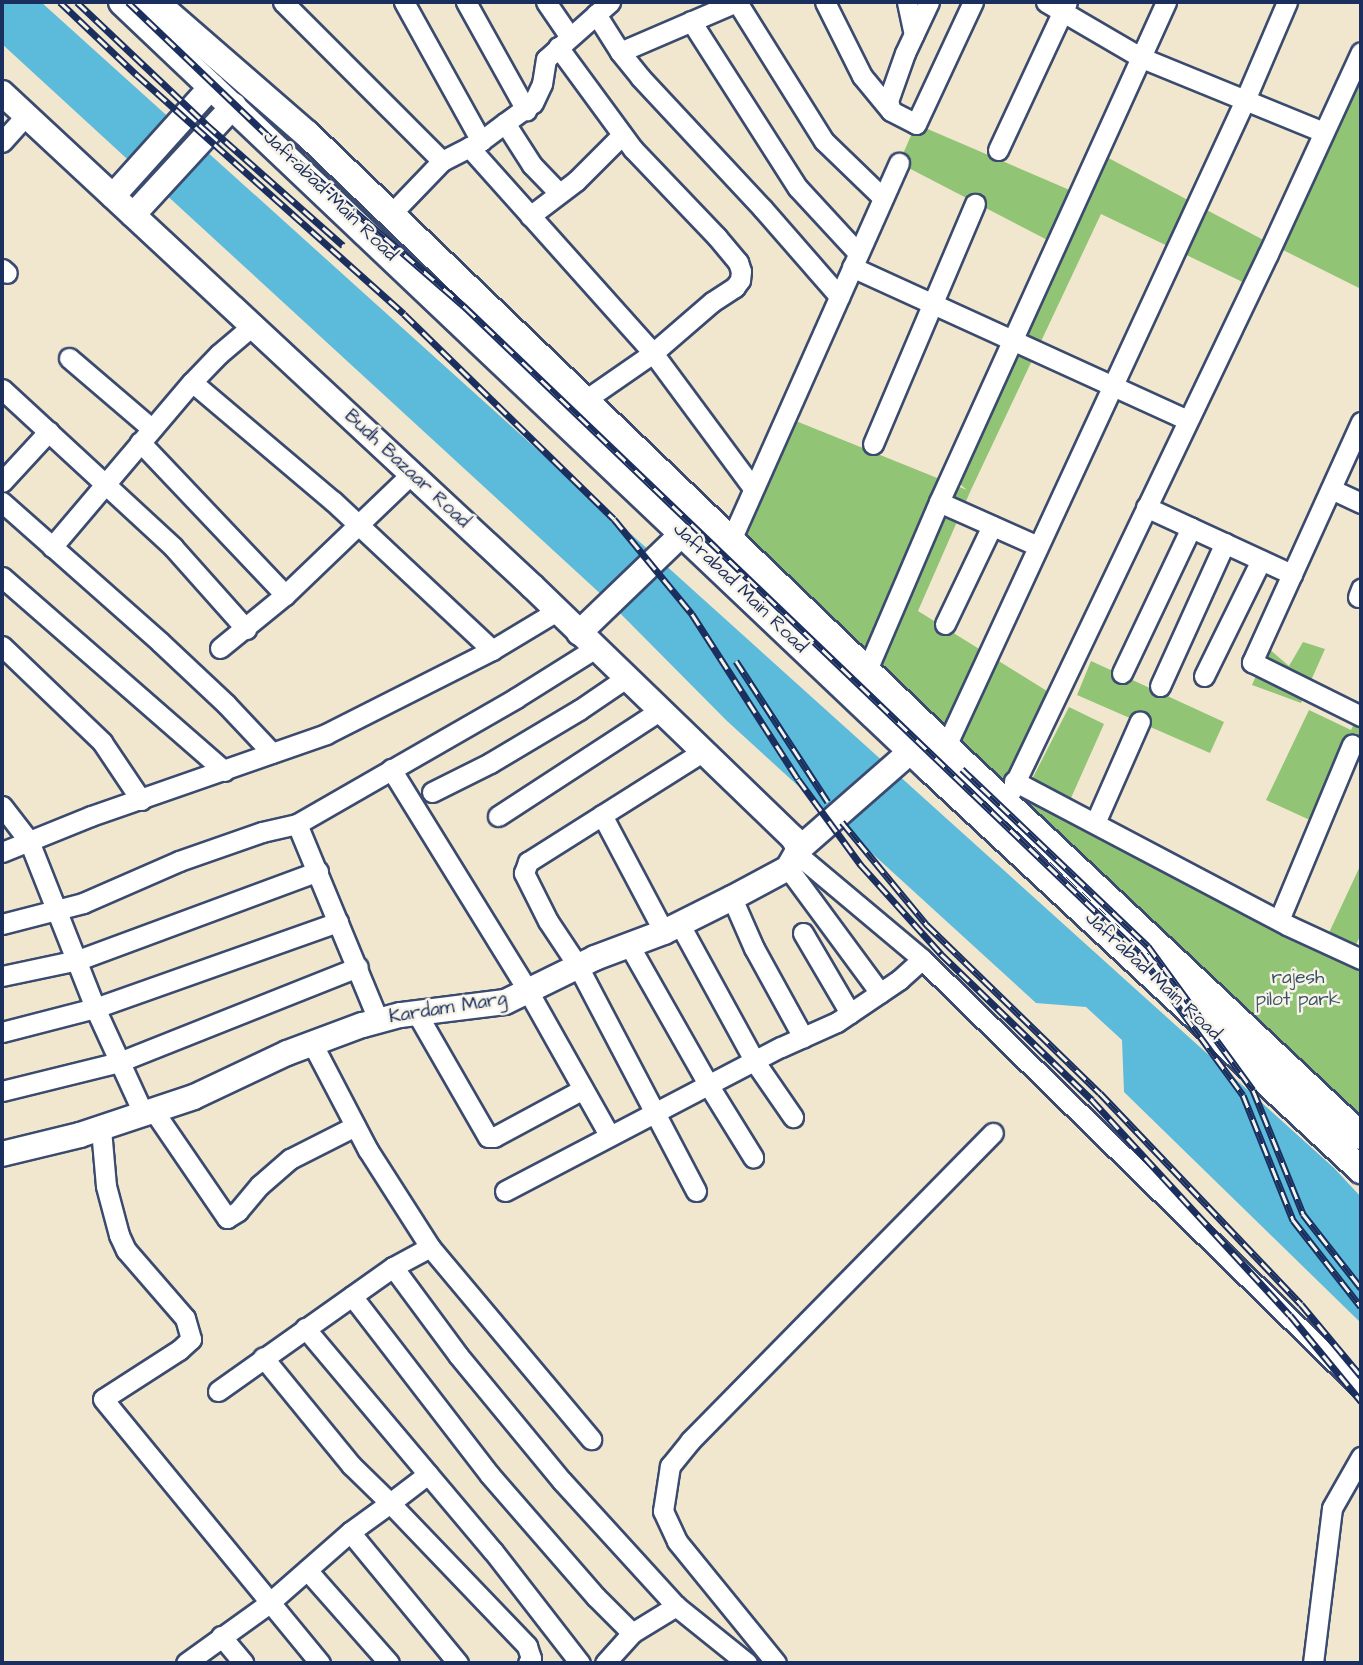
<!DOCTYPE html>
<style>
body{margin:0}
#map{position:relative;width:1363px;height:1665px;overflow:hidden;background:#f1e7cf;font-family:"Architects Daughter",sans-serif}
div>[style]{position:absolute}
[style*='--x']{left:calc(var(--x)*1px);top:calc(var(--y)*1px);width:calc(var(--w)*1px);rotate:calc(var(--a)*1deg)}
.green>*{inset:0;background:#91c475}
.water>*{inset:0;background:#5cbada}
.roads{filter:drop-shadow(2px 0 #3b4b6f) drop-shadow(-2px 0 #3b4b6f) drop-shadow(0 2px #3b4b6f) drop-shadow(0 -2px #3b4b6f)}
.minor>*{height:19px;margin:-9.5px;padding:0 9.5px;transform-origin:9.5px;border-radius:9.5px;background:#fff}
.tertiary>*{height:24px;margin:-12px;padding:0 12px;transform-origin:12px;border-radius:12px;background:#fff}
.secondary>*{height:26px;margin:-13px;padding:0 13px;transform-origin:13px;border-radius:13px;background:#fff}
.rail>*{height:7px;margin-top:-3.5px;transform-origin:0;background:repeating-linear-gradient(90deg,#f7f3e8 0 13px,#1b2f5e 0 26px);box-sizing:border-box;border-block:2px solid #1b2f5e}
span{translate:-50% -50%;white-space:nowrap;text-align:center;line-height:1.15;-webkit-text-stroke:5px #f7f3e8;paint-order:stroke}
.street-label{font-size:19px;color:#1b2f5e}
.park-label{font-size:19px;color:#385464}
.frame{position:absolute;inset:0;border:4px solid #1b2f5e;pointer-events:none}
</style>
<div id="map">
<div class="green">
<i style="clip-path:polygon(1361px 64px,1361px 289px,1281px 249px)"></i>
<i style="clip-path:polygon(916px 124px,1079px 194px,1099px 153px,1273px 245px,1253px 287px,1101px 214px,970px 492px,918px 611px,1055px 696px,1016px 781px,1028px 787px,1069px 707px,1104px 724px,1067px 807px,1327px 937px,1361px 864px,1361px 934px,1353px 951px,1361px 956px,1361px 1126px,731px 540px,786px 417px,967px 490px,951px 477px,1057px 245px,899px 163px)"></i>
<i style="clip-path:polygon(1303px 642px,1325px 649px,1301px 703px,1252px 685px,1268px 648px,1289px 666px)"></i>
<i style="clip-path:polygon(1091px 661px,1224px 722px,1210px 753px,1077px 695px)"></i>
<i style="clip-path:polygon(1361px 709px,1361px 735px,1355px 733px,1312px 821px,1266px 800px,1309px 710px,1351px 730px)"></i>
</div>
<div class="water">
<i style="clip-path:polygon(2px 2px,41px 2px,1334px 1168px,1361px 1197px,1361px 1323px,1124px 1092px,1122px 1040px,1086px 1007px,1036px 1003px,727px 721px,604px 597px,2px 44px)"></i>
</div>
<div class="roads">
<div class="minor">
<i style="--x:283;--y:2;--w:225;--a:45"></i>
<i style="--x:404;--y:2;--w:159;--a:61"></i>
<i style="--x:466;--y:2;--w:124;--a:60.9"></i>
<i style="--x:546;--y:2;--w:42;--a:55.6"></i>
<i style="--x:737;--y:2;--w:164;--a:58"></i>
<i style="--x:824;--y:141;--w:82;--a:44"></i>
<i style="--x:825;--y:2;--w:83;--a:63.4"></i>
<i style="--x:862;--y:76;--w:45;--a:50.4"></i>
<i style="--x:907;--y:2;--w:33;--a:78"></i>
<i style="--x:929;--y:2;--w:56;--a:115.2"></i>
<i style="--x:905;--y:53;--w:51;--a:109.5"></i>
<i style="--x:888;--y:101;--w:10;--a:73"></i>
<i style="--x:891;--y:111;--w:28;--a:27"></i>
<i style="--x:916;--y:124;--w:135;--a:-65"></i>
<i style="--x:1046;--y:2;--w:111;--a:30.3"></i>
<i style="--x:1142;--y:58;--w:196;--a:22.2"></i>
<i style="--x:596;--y:14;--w:45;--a:57.7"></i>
<i style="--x:620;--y:52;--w:32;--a:51"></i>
<i style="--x:640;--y:77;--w:180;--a:47"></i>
<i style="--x:763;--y:209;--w:116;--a:48.9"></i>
<i style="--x:691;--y:21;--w:198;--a:57.4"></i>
<i style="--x:798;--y:188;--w:88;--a:47.3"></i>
<i style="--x:558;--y:47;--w:127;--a:53.7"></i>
<i style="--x:633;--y:149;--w:122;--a:46.3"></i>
<i style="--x:717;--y:237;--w:33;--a:50"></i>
<i style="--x:738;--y:262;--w:9;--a:72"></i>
<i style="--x:741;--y:271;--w:9;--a:96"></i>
<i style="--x:740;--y:280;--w:9;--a:126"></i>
<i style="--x:735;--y:287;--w:27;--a:147"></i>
<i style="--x:712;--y:302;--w:78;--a:139.2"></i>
<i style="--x:653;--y:353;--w:83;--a:145.3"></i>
<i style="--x:620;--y:52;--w:126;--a:-23.3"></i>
<i style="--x:2;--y:142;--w:36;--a:-48"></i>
<i style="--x:469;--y:147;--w:276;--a:48.2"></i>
<i style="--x:653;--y:353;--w:168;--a:53.5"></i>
<i style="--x:998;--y:150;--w:163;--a:-65"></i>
<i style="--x:559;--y:193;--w:39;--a:-134"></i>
<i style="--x:532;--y:165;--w:50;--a:-122.7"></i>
<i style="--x:505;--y:123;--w:34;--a:-36"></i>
<i style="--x:533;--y:103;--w:21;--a:-65"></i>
<i style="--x:542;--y:84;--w:25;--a:-81"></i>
<i style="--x:546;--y:59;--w:86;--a:-41.7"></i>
<i style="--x:391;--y:214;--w:74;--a:-46.1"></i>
<i style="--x:442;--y:161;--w:44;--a:-27.1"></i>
<i style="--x:481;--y:141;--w:30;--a:-37"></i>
<i style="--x:530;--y:216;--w:58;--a:-37.3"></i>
<i style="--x:576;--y:181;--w:65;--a:-45"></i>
<i style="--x:852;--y:267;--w:369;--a:24.5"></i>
<i style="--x:2;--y:269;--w:6;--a:39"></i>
<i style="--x:69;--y:358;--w:109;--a:40.5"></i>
<i style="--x:192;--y:382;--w:185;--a:40.2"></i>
<i style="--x:333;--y:501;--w:218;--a:43.1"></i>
<i style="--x:2;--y:389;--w:233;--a:42.7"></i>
<i style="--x:173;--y:547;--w:110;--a:48.3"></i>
<i style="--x:1361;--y:422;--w:264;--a:114.4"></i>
<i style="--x:1252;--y:662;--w:122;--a:26.4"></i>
<i style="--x:140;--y:442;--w:211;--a:46.5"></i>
<i style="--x:873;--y:444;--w:261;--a:-67"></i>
<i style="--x:2;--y:482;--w:69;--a:-47.3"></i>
<i style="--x:1331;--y:489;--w:33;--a:25"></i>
<i style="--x:2;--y:502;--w:211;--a:41.5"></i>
<i style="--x:160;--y:642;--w:91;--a:43.2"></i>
<i style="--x:226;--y:704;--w:67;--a:46.8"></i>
<i style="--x:939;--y:502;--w:108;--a:24"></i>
<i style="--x:1146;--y:507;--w:161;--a:24.7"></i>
<i style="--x:731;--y:540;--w:413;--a:-66"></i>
<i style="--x:52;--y:547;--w:216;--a:-49.7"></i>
<i style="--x:192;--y:382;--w:39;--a:-46"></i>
<i style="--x:219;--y:354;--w:43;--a:-40.3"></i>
<i style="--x:2;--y:577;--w:295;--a:41.1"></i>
<i style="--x:1358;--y:597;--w:9;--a:-69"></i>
<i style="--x:945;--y:624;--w:109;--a:-64.4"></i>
<i style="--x:2;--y:646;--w:139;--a:43.8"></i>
<i style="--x:102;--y:742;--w:70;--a:56.1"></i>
<i style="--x:220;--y:648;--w:84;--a:-39.2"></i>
<i style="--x:285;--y:595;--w:176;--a:-43.8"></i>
<i style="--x:867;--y:670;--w:183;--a:-66.8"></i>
<i style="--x:939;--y:502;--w:549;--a:-65.58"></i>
<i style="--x:1122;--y:673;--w:161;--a:-64.6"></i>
<i style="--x:1204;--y:676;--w:129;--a:-63.8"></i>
<i style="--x:1160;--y:686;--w:157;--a:-65.6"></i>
<i style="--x:946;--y:746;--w:712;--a:-65.16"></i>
<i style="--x:1245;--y:100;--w:107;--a:-66.8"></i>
<i style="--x:391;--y:769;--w:261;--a:58.3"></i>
<i style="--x:528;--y:991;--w:165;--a:60.6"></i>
<i style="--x:1014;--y:781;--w:309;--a:27.8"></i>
<i style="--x:1287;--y:925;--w:81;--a:24.7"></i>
<i style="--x:432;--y:792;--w:65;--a:-26.6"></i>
<i style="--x:490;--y:763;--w:104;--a:-30.8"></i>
<i style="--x:579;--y:710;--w:57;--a:-34.2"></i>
<i style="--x:2;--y:806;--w:44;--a:52.4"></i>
<i style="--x:29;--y:841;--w:180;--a:68.4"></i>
<i style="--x:95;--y:1008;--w:258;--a:-19.5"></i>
<i style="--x:1000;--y:814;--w:621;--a:-64.43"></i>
<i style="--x:1268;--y:254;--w:222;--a:-65.3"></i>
<i style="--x:602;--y:815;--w:132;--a:62.1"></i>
<i style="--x:498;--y:816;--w:192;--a:-33.1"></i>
<i style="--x:1095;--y:823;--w:111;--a:-66.2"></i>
<i style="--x:297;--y:824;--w:212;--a:67.5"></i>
<i style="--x:2;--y:852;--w:96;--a:-22"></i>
<i style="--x:91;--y:816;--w:249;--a:-19.2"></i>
<i style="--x:326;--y:734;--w:186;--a:-26.8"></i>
<i style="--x:492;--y:650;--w:76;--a:-31"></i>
<i style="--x:797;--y:854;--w:163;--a:40"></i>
<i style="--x:922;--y:959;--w:614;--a:44.34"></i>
<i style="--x:788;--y:868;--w:155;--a:53.6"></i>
<i style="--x:732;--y:898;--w:55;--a:66.3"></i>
<i style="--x:754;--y:948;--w:102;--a:61.2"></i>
<i style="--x:1279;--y:920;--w:190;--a:-67.4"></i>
<i style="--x:679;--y:923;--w:158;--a:61.3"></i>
<i style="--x:755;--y:1062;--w:67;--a:55.4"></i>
<i style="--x:2;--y:924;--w:84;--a:-14.5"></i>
<i style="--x:83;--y:903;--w:105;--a:-23.6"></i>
<i style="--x:179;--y:861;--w:88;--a:-19.3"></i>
<i style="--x:262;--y:832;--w:36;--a:-13"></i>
<i style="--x:297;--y:824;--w:253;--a:-29.9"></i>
<i style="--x:516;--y:698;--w:92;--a:-32.1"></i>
<i style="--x:803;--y:933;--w:93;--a:59.6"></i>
<i style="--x:629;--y:945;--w:162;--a:60.4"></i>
<i style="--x:709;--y:1086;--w:84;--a:58.2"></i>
<i style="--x:2;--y:976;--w:78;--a:-11.9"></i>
<i style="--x:78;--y:960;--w:256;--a:-20.3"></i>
<i style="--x:416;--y:1012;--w:144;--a:60.1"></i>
<i style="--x:488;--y:1137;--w:6;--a:0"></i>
<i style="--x:494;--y:1137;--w:101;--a:-28.3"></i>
<i style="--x:2;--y:1032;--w:96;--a:-14.5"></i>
<i style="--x:95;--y:1008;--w:115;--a:65.4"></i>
<i style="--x:313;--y:1045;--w:119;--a:62.4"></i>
<i style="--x:368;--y:1150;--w:115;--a:57.4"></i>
<i style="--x:430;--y:1247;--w:251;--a:50"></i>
<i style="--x:2;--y:1091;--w:121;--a:-13.9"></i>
<i style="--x:119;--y:1062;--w:257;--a:-21.7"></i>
<i style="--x:153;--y:1110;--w:131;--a:55.6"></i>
<i style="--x:227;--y:1218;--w:13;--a:-32"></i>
<i style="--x:238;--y:1211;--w:34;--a:-50"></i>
<i style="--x:260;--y:1185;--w:40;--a:-41"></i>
<i style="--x:290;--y:1159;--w:73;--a:-26.9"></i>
<i style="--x:101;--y:1129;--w:57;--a:85"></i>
<i style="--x:106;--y:1186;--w:51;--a:75.1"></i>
<i style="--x:119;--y:1235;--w:17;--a:65"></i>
<i style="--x:126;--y:1250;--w:90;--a:49.1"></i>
<i style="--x:185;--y:1318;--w:22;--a:74"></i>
<i style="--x:191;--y:1339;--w:16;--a:137"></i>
<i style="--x:179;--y:1350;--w:90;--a:147.2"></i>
<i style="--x:103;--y:1399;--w:342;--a:50.6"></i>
<i style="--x:505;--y:1191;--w:311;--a:-27.6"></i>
<i style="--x:781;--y:1047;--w:61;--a:-24.1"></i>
<i style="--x:837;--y:1022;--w:75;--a:-34.1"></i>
<i style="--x:899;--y:980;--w:31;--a:-42"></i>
<i style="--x:696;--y:1191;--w:254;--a:-117.7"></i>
<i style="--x:578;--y:966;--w:54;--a:-123.7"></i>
<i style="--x:548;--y:921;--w:54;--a:-116.6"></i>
<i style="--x:524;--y:873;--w:12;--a:-70"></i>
<i style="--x:528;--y:862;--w:206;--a:-32.3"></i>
<i style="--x:393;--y:1267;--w:109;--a:53.5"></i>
<i style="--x:458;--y:1355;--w:163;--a:50.5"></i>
<i style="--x:562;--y:1481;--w:169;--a:47.6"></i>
<i style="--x:352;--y:1296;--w:225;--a:52.4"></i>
<i style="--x:489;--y:1474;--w:163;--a:49"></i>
<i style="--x:596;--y:1597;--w:51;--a:45"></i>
<i style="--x:305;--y:1328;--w:292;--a:49.9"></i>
<i style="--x:493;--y:1551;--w:142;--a:52.2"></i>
<i style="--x:218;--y:1391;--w:214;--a:-35.3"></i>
<i style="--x:393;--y:1267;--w:42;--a:-28.4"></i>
<i style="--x:428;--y:1474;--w:48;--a:142.7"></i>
<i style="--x:390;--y:1503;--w:198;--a:46.2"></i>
<i style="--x:527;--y:1646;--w:13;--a:72"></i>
<i style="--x:531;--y:1658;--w:6;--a:121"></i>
<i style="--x:350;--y:1532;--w:170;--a:50.5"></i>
<i style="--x:307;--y:1570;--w:124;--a:48.6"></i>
<i style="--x:221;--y:1636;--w:35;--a:50"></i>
<i style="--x:186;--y:1663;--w:101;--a:-35.7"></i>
<i style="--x:268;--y:1604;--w:109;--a:-41.3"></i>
<i style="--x:350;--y:1532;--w:49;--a:-35.9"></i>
<i style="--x:390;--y:1503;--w:54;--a:-135.7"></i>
<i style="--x:351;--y:1465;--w:139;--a:-129.2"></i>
<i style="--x:605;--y:1663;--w:40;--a:-48"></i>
<i style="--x:632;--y:1633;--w:52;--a:-31.5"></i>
<i style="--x:676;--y:1606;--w:91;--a:38.8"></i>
<i style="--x:776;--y:1663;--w:157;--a:-129.1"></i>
<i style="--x:677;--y:1541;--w:33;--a:-115"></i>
<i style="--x:663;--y:1511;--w:46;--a:-81.2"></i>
<i style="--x:670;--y:1466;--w:32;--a:-51"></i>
<i style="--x:690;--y:1441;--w:432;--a:-45.5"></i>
<i style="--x:1313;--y:1663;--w:156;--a:-83"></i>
<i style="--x:1332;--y:1508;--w:59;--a:-60.4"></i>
</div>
<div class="tertiary">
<i style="--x:2;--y:93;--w:724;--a:42.93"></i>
<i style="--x:532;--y:586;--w:363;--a:44"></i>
<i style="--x:793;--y:838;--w:13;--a:61"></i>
<i style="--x:799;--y:849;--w:22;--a:120"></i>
<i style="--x:788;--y:868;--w:64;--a:151.8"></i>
<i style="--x:732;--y:898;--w:76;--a:153.4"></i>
<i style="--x:664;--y:932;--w:74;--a:159.4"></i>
<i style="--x:595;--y:958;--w:100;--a:153.9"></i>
<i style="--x:505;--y:1002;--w:106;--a:172.9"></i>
<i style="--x:400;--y:1015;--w:39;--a:165"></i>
<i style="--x:362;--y:1025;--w:80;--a:159.5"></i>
<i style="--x:287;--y:1053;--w:103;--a:154.7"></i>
<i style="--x:194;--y:1097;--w:120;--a:161.6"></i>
<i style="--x:80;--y:1135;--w:80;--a:166.3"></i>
<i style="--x:113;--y:196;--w:148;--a:-48"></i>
<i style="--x:133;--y:215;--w:149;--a:-47.4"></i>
<i style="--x:579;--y:633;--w:144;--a:-43.9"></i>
<i style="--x:799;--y:849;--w:149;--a:-41.2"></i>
</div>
<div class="secondary">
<i style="--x:122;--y:2;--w:1114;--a:43.51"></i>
<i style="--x:930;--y:769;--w:589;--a:42.93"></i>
<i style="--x:155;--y:2;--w:201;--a:41"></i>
<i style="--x:307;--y:134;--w:898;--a:43.78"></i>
<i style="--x:955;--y:755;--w:557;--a:43.18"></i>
</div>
</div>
<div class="rail">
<i style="--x:60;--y:2;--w:106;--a:43.5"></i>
<i style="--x:137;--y:75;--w:358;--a:41.8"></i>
<i style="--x:404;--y:314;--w:293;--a:44.3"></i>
<i style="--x:614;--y:519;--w:123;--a:50.6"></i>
<i style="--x:692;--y:614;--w:196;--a:57.3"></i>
<i style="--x:798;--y:779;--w:107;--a:53.8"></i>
<i style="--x:861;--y:865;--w:120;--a:48"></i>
<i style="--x:941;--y:954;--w:210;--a:44"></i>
<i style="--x:1092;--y:1100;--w:292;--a:47.4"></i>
<i style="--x:1290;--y:1315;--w:112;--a:50.5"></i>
<i style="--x:77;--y:2;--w:178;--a:43.4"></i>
<i style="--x:206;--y:124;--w:183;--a:41.5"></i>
<i style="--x:128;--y:2;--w:192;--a:43.7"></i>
<i style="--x:267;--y:135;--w:264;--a:41"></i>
<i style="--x:466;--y:308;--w:932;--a:43.78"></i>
<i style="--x:1139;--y:953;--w:176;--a:53.8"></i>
<i style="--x:1243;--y:1095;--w:135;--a:68.2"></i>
<i style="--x:1293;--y:1220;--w:110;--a:52"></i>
<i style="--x:736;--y:661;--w:168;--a:56.9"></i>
<i style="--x:962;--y:769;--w:257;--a:43.6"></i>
<i style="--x:1148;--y:946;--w:178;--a:53.9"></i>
<i style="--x:1253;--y:1090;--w:134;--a:68"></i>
<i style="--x:1303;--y:1214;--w:94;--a:51.9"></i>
<i style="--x:842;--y:822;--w:134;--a:50.5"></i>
<i style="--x:927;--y:925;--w:241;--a:44.2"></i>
<i style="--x:1100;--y:1093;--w:291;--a:46.4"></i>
<i style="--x:1301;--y:1304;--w:94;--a:50.2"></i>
</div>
<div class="street-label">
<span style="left:330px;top:196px;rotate:44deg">Jafrabad Main Road</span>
<span style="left:407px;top:469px;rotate:43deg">Budh Bazaar Road</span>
<span style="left:740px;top:588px;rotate:44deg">Jafrabad Main Road</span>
<span style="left:1153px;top:976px;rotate:43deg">Jafrabad Main Road</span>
<span style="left:448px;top:1008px;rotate:-9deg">Kardam Marg</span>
</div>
<div class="park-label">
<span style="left:1298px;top:989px">rajesh<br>pilot park</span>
</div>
<div class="frame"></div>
</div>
